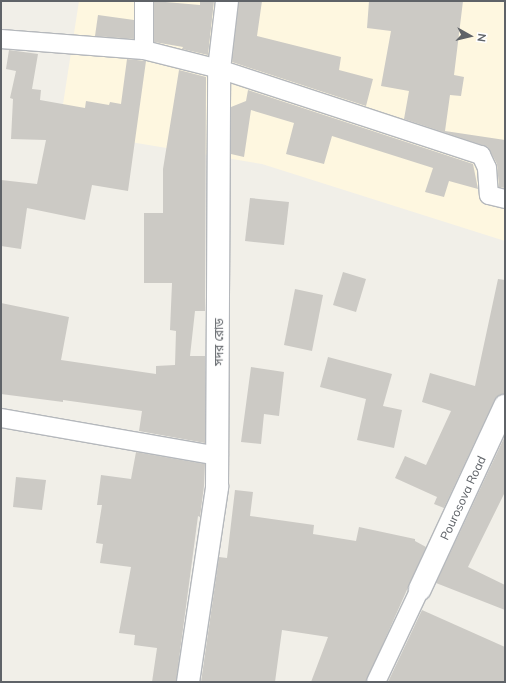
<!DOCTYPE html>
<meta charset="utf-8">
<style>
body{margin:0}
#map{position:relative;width:506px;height:683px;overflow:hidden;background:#f1efe8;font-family:Mulish,"Noto Sans Bengali",sans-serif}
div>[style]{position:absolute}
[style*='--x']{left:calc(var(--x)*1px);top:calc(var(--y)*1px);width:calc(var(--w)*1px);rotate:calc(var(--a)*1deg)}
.commercial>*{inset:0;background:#fef7e0}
.building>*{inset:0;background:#cccac5}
.roads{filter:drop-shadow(1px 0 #b5b8bc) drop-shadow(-1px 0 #b5b8bc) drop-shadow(0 1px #b5b8bc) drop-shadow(0 -1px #b5b8bc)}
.street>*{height:18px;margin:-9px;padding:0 9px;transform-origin:9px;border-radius:9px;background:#fff}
.secondary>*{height:22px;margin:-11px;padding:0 11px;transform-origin:11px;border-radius:11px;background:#fff}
span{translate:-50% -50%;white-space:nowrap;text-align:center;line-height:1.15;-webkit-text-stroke:3px #fff;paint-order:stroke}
.street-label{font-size:12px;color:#5f6368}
.frame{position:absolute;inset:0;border:2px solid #5f6368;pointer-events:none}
.north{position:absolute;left:450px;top:16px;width:40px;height:40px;-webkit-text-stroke:3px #fff;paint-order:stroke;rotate:98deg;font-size:11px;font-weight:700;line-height:16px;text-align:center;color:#5f6368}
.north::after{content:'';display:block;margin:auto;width:14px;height:18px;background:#5f6368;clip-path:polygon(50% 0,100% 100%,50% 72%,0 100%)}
</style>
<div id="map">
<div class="commercial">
<i style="clip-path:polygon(79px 1px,505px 1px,505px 241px,262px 164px,59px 130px)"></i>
</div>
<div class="building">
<i style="clip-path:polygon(154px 1px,200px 5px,200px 1px,214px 1px,208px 55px,182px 49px,183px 47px,154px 42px)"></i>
<i style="clip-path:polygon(239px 1px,262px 1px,257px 36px,341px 57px,339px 70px,373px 79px,366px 106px,232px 62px)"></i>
<i style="clip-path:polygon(369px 1px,463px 1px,454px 75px,464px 77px,461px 96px,450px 95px,445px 131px,505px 140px,505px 188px,499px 187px,497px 164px,488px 147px,404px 119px,409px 91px,381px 86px,391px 31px,367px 28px)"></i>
<i style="clip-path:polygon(98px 15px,134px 20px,134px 39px,95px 36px)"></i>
<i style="clip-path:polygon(9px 50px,38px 54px,32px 89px,41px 90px,40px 100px,85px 108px,86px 101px,109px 105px,110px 102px,121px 104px,127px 59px,146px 61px,128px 191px,92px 185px,85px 220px,27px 208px,21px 249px,1px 246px,1px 180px,37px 184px,46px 140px,11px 139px,13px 99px,10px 98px,16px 71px,6px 69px)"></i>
<i style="clip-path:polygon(179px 70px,206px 77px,205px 311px,195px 311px,190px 356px,205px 356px,205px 443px,139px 431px,142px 411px,63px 400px,63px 402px,1px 394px,1px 303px,69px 317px,61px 360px,156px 374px,156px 366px,175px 365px,176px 331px,170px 330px,172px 283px,144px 283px,144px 213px,163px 213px,163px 169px)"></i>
<i style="clip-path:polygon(248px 90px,473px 164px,478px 189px,449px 181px,444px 197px,425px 192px,433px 168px,332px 136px,324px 164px,286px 154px,294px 123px,251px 110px,244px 157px,231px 154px,231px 107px,246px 101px)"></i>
<i style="clip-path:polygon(250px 198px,289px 202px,284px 245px,245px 241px)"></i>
<i style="clip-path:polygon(343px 272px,366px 279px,356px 312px,333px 305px)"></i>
<i style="clip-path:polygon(498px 279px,505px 280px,505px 394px,494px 401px,444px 508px,434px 504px,437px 497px,395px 478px,405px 456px,426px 465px,451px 411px,422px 402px,430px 373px,475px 386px)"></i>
<i style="clip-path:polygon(295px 289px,323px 295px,312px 351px,284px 345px)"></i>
<i style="clip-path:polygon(328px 357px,392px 374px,383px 406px,402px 410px,394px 448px,357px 440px,366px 399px,320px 387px)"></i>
<i style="clip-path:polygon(251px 367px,284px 372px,279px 416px,264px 414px,261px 444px,241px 442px)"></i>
<i style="clip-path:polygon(505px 436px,505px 492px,468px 567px,505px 585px,505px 610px,436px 583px)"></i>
<i style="clip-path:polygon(136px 452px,205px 464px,204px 486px,200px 517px,198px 516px,176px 682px,152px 682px,157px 648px,134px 645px,135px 635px,119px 633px,131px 567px,100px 563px,103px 544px,96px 543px,102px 505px,97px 505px,101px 475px,131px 479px)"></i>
<i style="clip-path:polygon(16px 477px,46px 480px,42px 510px,13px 507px)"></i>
<i style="clip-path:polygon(235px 490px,253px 492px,250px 516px,314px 525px,313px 534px,356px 541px,359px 527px,415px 539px,415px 541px,426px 547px,366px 682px,311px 682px,328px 637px,282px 630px,275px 682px,201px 682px,219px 557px,227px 558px)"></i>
<i style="clip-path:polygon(422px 610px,505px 647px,505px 682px,388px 682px)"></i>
</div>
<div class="roads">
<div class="street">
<i style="--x:1;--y:39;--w:143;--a:4.4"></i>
<i style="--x:144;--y:50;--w:77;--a:14.2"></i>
<i style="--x:219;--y:69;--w:276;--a:18.2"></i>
<i style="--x:481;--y:155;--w:14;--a:65"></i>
<i style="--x:487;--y:168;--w:27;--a:86"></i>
<i style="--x:489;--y:195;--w:16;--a:14"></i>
<i style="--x:144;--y:50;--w:49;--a:-90"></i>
<i style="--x:1;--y:418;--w:221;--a:9.9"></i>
<i style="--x:376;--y:682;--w:103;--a:-64.7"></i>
</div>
<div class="secondary">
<i style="--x:420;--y:589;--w:202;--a:-65.1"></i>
<i style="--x:188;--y:682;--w:197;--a:-81.5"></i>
<i style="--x:217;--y:487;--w:418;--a:-89.7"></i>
<i style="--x:219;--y:69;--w:68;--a:-83.3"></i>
</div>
</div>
<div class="street-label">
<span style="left:219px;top:342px;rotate:-90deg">সদর রোড</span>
<span style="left:463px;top:498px;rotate:-65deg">Pourosova Road</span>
</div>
<div class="frame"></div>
<div class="north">N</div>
</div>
